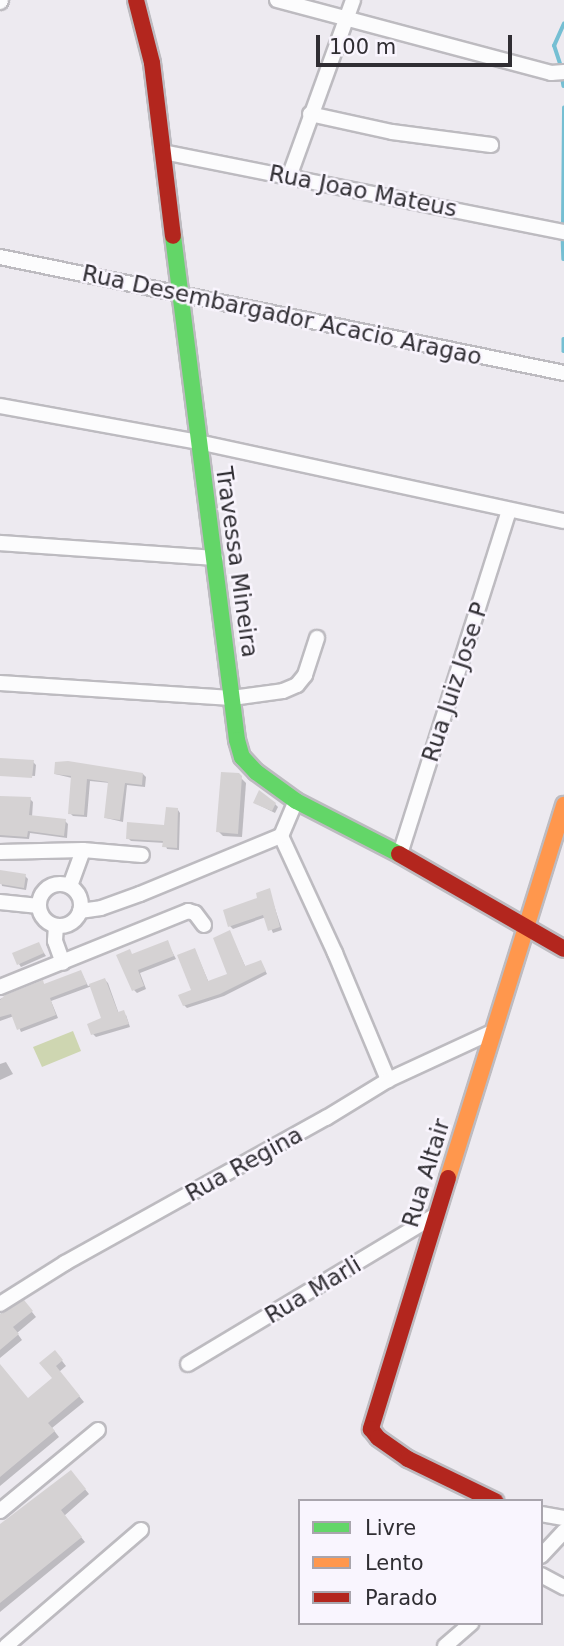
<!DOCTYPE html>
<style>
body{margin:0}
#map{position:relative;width:564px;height:1646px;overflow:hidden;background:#edeaf0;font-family:"DejaVu Sans",sans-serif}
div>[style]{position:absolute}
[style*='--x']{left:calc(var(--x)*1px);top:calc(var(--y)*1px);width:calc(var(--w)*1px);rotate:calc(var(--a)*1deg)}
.green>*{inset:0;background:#ced6b1}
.shadow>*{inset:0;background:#0003}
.stream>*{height:3.5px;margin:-1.75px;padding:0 1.75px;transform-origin:1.75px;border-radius:1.75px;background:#75bfd3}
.building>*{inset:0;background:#d5d2d3}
.roads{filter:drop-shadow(2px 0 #bdbbc0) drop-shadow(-2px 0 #bdbbc0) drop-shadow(0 2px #bdbbc0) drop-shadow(0 -2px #bdbbc0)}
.street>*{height:14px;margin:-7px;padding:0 7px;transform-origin:7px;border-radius:7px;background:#fcfcfd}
.street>.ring{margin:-7px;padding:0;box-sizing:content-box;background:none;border:14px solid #fcfcfd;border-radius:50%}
.fast>*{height:16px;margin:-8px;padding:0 8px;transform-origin:8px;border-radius:8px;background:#63d668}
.slow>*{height:16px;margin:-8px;padding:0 8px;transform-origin:8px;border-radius:8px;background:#ff974d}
.jam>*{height:16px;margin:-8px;padding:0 8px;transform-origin:8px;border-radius:8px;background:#b3261e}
span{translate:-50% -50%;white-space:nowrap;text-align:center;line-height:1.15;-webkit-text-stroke:5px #f9f5fe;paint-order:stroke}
.street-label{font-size:23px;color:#302e33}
.legend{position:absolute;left:298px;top:1499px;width:245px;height:126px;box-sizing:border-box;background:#f9f5fe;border:2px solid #a9a5ad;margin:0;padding:9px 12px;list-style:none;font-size:21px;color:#302e33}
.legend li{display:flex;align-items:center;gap:14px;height:35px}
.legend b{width:35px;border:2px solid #a9a5ad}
.scale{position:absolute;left:316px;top:35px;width:196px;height:32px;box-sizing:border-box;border:4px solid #302e33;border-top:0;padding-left:9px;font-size:21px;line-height:24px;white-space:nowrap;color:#302e33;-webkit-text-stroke:5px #f9f5fe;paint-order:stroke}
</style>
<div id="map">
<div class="green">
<i style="clip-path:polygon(73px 1031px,81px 1051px,42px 1067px,33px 1047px)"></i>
</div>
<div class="shadow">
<i style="clip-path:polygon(0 759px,33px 762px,36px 765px,35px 776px,0 774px)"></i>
<i style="clip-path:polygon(55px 774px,143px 774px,146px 777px,145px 787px,127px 785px,123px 822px,106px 818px,110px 783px,90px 781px,87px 817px,73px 816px,70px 813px,72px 778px)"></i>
<i style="clip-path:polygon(238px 775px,246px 783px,242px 837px,223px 836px,218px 831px)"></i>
<i style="clip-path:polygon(0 797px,30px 799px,33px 802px,32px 817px,65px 821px,68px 824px,67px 838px,30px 833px,29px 839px,0 837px)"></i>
<i style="clip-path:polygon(255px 803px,275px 804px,278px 807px,275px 813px)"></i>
<i style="clip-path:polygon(178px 810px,180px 813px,179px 850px,167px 849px,165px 843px,131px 841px,128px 838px,166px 827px)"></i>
<i style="clip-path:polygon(0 875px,25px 876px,28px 879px,26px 890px,2px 886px)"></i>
<i style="clip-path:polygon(269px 890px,282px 930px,273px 933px,266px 917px,233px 929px,230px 926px)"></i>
<i style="clip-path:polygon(230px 933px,246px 968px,261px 962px,267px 974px,224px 996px,187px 1008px,184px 1005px,193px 991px,195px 950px,209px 983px,230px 975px)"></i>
<i style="clip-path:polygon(167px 942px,176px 959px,140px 973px,146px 989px,137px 993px,134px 990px,133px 956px)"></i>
<i style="clip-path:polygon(38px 944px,46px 956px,21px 967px,19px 964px)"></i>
<i style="clip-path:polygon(81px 972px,88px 986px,105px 980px,108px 983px,119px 1014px,126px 1015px,130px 1027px,96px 1037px,93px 1034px,104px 1019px,92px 986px,51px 1001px,58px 1018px,21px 1032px,14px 1016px,0 1021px,0 999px,42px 982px,46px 986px)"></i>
<i style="clip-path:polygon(6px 1062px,13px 1074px,0 1080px,0 1064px)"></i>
<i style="clip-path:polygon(28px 1307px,36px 1317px,17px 1333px,22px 1340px,0 1358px,0 1314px)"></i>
<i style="clip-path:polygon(59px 1357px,66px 1366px,59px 1372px,84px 1402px,52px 1428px,59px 1437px,0 1486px,0 1365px,28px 1400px,54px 1379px,42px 1363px)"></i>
<i style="clip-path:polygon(75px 1477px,89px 1494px,64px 1516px,85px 1542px,0 1612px,0 1528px)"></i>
</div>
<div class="stream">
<i style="--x:561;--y:67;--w:22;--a:-108"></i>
<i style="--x:554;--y:46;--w:24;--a:-66"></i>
<i style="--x:562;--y:75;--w:11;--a:80"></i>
<i style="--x:563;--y:228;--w:120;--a:-89.5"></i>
<i style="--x:563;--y:236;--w:23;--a:88"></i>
<i style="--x:564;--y:339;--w:12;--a:90"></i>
</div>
<div class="building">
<i style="clip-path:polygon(0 758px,34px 760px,32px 778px,0 776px)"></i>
<i style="clip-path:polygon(68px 761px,143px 773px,142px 785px,125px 783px,120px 820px,104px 818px,108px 782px,87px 779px,84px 815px,68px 814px,71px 776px,54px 774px,55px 762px)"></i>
<i style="clip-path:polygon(221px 772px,239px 773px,242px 776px,238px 834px,216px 832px)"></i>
<i style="clip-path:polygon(259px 790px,276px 803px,272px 811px,253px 803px)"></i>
<i style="clip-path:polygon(0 796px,31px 797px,29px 815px,66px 819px,64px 836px,28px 831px,27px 837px,0 835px)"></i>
<i style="clip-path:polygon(166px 807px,178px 808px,177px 848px,162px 847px,163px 841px,126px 839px,127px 822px,164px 825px)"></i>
<i style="clip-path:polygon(0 870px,26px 874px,24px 888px,0 884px)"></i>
<i style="clip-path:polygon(270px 888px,280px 927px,268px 931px,263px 915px,228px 927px,223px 910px,257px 898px,256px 893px)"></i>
<i style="clip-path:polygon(230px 930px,245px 966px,261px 960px,266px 971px,220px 994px,183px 1006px,178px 995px,191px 990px,177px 955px,195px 948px,208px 981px,227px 974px,213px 938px)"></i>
<i style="clip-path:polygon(168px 940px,174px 956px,138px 970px,144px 986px,132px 991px,116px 955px,130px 949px,132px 954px)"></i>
<i style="clip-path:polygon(39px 942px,44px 953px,17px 965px,12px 953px)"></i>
<i style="clip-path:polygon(81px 970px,87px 984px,50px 998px,56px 1015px,17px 1030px,11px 1014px,0 1017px,0 1000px,5px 995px,43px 980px,44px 984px)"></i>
<i style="clip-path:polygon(105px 978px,118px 1012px,124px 1010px,129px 1024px,91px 1035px,87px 1024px,101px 1018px,89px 984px)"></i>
<i style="clip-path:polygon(24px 1300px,33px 1311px,13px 1327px,19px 1334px,0 1350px,0 1314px)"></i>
<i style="clip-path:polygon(55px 1350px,63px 1360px,56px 1366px,80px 1396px,48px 1423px,55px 1431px,0 1477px,0 1364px,28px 1398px,52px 1378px,39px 1363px)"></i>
<i style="clip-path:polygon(71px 1470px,86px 1489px,61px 1510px,82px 1537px,0 1603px,0 1524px)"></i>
</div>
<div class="roads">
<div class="street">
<i style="--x:277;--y:0;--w:284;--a:14.9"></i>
<i style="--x:551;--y:73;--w:13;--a:-4"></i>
<i style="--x:0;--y:2;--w:2;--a:-63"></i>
<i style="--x:310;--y:114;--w:84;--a:12.4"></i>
<i style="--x:392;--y:132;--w:100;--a:7.5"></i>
<i style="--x:163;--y:152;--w:409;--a:11.3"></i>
<i style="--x:289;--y:177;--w:188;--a:-70.1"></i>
<i style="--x:0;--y:257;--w:576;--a:11.62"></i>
<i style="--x:0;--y:406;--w:201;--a:10.3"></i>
<i style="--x:198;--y:442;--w:374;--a:12.2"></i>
<i style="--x:0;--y:543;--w:216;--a:4"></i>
<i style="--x:0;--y:683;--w:232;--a:3.7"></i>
<i style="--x:232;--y:698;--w:51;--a:-7.8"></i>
<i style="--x:283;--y:691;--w:15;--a:-23"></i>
<i style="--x:297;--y:685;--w:13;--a:-51"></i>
<i style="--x:305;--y:675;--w:39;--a:-72"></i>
<i style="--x:281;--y:836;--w:129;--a:65.2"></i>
<i style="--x:335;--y:953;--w:138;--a:67.3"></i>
<i style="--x:0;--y:852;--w:83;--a:-1.4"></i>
<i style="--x:83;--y:850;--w:59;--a:4.8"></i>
<i style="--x:400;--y:854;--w:360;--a:-72.4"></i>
<i class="ring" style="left:39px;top:884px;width:28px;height:28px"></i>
<i style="--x:70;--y:886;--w:38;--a:-70"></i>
<i style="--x:0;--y:902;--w:39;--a:6"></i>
<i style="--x:80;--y:911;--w:21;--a:-8"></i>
<i style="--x:101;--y:908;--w:41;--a:-19.7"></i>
<i style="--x:140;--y:894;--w:152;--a:-22.4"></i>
<i style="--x:281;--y:836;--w:38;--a:-67"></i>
<i style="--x:56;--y:926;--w:15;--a:94"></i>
<i style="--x:55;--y:941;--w:23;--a:70"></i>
<i style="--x:0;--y:987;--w:203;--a:-22"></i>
<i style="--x:188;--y:911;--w:7;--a:16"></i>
<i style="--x:195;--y:913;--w:15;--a:53"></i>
<i style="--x:0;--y:1304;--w:77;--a:-32.2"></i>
<i style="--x:65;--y:1263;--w:299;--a:-29.1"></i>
<i style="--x:326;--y:1118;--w:73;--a:-31.5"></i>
<i style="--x:388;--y:1080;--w:115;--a:-24.8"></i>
<i style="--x:188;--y:1364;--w:289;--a:-31"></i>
<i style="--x:0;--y:1511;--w:127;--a:-39.6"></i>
<i style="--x:541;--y:1514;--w:23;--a:10"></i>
<i style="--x:541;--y:1556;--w:34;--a:-47"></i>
<i style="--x:541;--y:1575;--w:26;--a:28"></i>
<i style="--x:6;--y:1646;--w:178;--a:-40.7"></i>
<i style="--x:445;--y:1646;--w:35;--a:-41"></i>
</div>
<div class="fast">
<i style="--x:173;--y:236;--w:508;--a:82.76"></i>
<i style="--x:237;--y:740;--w:18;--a:74"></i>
<i style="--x:242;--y:757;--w:21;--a:47"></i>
<i style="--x:256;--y:772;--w:49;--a:35.9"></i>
<i style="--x:296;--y:801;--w:116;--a:27.2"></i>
</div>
<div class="slow">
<i style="--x:448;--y:1178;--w:391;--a:-72.7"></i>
</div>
<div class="jam">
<i style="--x:136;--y:0;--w:65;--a:75.7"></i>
<i style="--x:152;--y:63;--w:174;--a:83.1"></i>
<i style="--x:399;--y:854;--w:190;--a:29.9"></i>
<i style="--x:448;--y:1178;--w:263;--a:107.1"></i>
<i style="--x:371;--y:1429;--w:11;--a:52"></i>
<i style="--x:378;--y:1438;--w:37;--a:35"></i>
<i style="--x:408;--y:1459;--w:97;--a:25.8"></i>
</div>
</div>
<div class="street-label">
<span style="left:363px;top:191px;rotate:11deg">Rua Joao Mateus</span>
<span style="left:282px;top:315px;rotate:12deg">Rua Desembargador Acacio Aragao</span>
<span style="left:237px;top:562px;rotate:82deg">Travessa Mineira</span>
<span style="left:455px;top:682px;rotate:-72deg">Rua Juiz Jose P</span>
<span style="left:244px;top:1164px;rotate:-29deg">Rua Regina</span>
<span style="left:426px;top:1173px;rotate:-73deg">Rua Altair</span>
<span style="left:313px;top:1290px;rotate:-31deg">Rua Marli</span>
</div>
<ul class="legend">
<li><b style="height:9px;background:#63d668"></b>Livre</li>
<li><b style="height:9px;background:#ff974d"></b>Lento</li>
<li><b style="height:9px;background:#b3261e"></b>Parado</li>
</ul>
<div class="scale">100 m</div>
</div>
